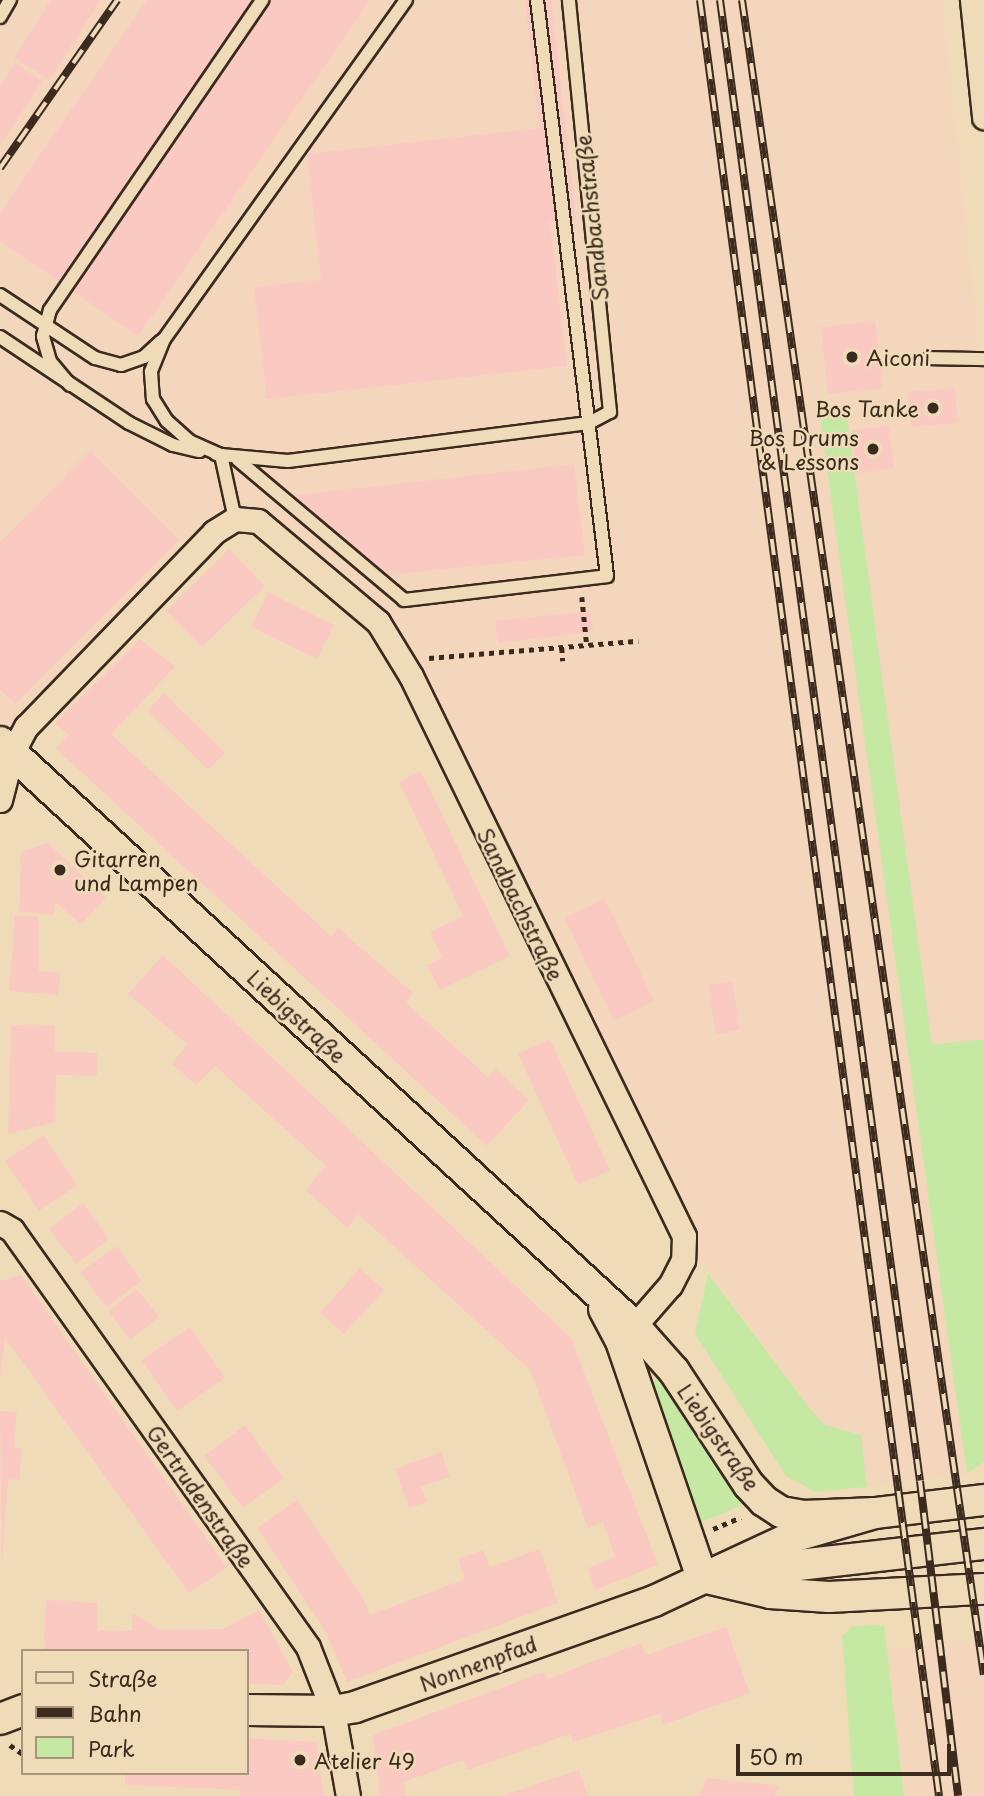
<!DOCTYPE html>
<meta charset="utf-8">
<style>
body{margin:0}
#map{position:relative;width:984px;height:1796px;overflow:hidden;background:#f0dbb9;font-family:"Playpen Sans",sans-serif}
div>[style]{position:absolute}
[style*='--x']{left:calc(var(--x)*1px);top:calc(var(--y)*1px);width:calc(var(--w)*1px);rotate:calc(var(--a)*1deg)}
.built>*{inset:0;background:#f3d6bc}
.green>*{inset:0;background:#c5e9a3}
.building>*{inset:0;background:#facac2}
.path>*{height:4.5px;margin-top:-2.25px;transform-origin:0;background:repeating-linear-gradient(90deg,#3b2a1e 0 5px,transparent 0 10px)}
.roads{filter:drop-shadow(2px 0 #3b2a1e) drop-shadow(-2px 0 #3b2a1e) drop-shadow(0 2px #3b2a1e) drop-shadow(0 -2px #3b2a1e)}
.service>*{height:12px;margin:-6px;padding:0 6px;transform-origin:6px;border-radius:6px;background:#f0dbb9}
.minor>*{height:23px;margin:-11.5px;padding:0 11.5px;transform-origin:11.5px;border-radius:11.5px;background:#f0dbb9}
.tertiary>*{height:30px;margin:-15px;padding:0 15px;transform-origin:15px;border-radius:15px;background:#f0dbb9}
.rail>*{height:8px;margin-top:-4px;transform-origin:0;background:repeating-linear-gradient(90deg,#f0dbb9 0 16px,#3b2a1e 0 32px);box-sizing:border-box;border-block:2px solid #3b2a1e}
.dots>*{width:19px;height:19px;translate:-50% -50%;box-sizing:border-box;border:4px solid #f0dbb9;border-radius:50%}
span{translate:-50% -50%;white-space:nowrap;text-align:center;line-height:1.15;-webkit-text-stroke:5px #f0dbb9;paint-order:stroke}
.street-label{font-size:21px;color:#3b2a1e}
.poi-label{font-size:21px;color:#3b2a1e}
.left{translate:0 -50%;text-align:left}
.right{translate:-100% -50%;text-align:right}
.legend{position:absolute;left:21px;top:1649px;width:228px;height:126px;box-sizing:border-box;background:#f0dbb9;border:2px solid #a8947b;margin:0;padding:9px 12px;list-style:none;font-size:21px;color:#3b2a1e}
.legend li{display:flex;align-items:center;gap:14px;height:35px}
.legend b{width:35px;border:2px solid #a8947b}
.scale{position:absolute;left:736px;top:1744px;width:215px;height:32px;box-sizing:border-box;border:4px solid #3b2a1e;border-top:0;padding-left:9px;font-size:21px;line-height:24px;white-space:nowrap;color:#3b2a1e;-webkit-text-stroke:5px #f0dbb9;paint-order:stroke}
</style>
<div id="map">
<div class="built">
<i style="clip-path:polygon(0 0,942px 0,984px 394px,984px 1040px,907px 1046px,967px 1474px,867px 1487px,860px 1435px,825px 1425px,811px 1410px,684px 1236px,378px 622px,258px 521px,235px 519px,26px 727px,0 742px)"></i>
<i style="clip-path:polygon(984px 1639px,984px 1796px,905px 1796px,887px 1650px)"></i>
</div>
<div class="green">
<i style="clip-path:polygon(846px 411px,932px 1044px,984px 1040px,984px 1462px,967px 1474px,819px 412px)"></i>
<i style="clip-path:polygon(708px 1274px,811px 1410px,825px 1425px,861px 1435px,867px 1487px,815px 1492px,786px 1476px,695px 1334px)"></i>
<i style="clip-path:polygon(659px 1378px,747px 1503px,700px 1523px,651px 1383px)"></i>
<i style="clip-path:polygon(884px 1625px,904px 1796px,854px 1796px,842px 1636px,853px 1626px)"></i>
</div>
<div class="building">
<i style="clip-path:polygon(51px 0,101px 0,49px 80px,14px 57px)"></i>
<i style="clip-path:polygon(147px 0,370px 0,138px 336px,0 241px,0 213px)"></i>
<i style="clip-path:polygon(551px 0,576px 219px,550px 222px,567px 366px,267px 399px,254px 287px,321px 280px,307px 154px,539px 128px,525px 1px)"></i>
<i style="clip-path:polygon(15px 63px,42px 81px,0 145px,0 86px)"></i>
<i style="clip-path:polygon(875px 321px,883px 388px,828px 394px,821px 327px)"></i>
<i style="clip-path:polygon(955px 388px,958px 423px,911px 427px,908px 392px)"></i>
<i style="clip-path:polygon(889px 426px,894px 468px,857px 473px,852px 430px)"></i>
<i style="clip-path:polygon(90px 451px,179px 540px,15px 704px,0 689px,0 542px)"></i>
<i style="clip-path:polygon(574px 464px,585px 555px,365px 577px,272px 498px)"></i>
<i style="clip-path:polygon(229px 549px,265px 586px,202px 647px,166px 611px)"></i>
<i style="clip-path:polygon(268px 592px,334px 625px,317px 659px,251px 627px)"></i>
<i style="clip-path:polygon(590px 611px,593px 632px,498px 643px,495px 621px)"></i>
<i style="clip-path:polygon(140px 639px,175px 667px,111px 734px,331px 936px,338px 928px,413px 993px,406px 1003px,488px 1077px,496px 1069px,529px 1100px,487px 1146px,55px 748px,69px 735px,55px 723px)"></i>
<i style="clip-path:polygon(164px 693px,225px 753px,208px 770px,147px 710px)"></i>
<i style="clip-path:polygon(421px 771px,510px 956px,440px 990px,427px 965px,442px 958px,430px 932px,463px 916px,399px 782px)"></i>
<i style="clip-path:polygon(48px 843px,106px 898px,81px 924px,55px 902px,54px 915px,19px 912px,21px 852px)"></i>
<i style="clip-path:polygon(605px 899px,654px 1001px,614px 1021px,565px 918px)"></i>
<i style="clip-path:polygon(15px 915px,38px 917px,39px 971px,60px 973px,58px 995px,9px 991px)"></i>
<i style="clip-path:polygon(163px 955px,571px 1338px,658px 1565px,595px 1590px,588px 1568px,615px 1557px,603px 1522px,588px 1528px,530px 1370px,358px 1214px,347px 1228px,306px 1190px,326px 1166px,215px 1066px,196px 1085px,172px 1064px,187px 1044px,128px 994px)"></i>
<i style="clip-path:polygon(732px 981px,740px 1030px,716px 1034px,708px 985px)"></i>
<i style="clip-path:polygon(11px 1025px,55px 1026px,55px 1051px,97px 1053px,97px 1076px,56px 1075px,55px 1122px,8px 1134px)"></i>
<i style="clip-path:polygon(550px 1039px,610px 1170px,578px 1185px,518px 1054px)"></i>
<i style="clip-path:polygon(44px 1135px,77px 1186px,39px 1211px,5px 1161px)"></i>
<i style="clip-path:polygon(83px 1203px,109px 1239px,76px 1264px,49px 1229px)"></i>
<i style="clip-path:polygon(117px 1246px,142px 1281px,106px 1307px,80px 1272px)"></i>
<i style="clip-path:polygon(360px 1268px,384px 1290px,344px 1334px,320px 1313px)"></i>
<i style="clip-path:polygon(21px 1275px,227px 1568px,189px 1593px,5px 1338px,0 1381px,0 1281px)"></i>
<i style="clip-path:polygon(137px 1289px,159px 1317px,130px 1340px,108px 1311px)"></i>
<i style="clip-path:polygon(190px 1327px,225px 1378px,177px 1411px,141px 1360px)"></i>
<i style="clip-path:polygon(0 1411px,17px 1412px,14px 1447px,22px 1448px,19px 1480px,8px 1479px,2px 1565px)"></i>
<i style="clip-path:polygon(245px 1425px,284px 1478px,243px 1508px,204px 1456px)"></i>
<i style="clip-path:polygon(441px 1452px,450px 1477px,421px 1487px,427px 1502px,409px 1508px,395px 1469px)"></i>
<i style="clip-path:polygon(297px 1500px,363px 1598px,370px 1615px,465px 1579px,458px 1559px,483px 1550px,490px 1567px,540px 1549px,558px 1603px,347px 1682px,327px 1634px,257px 1528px)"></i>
<i style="clip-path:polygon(46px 1600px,97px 1603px,98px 1630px,132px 1631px,133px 1613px,160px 1630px,223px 1629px,259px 1610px,293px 1672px,283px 1685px,247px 1684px,247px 1651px,44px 1651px)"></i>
<i style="clip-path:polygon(726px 1627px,750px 1693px,663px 1725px,660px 1714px,573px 1742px,570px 1734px,468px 1770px,464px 1760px,404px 1782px,406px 1796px,380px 1796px,373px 1735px,544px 1672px,547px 1679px,641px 1643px,646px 1655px)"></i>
<i style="clip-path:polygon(247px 1738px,316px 1742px,324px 1796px,240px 1796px,240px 1790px,125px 1785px,125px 1773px,247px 1773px)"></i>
<i style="clip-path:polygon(579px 1770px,588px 1796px,502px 1796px)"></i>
<i style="clip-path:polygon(707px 1778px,779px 1786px,774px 1796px,699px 1796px)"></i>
</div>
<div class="path">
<i style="--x:582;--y:597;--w:49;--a:84.2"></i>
<i style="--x:562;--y:648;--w:13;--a:86"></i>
<i style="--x:429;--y:658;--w:210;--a:-4.7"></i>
<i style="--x:713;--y:1529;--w:30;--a:-23"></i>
<i style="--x:10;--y:1745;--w:16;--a:35"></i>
</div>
<div class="roads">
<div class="service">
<i style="--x:406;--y:0;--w:417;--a:125.5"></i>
<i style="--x:164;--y:339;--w:35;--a:112"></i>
<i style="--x:151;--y:372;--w:27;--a:86"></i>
<i style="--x:153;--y:399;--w:26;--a:58"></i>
<i style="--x:167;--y:421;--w:30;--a:42"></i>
<i style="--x:189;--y:441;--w:35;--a:24"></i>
<i style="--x:221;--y:455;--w:67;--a:5.1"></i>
<i style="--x:288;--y:461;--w:303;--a:-7.2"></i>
<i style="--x:589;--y:423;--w:24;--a:-28"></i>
<i style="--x:610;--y:412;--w:414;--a:-95.7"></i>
<i style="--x:0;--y:17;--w:20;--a:-60"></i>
<i style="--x:0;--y:295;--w:114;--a:33.6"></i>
<i style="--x:95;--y:358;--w:27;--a:15"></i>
<i style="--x:121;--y:365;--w:24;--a:-19"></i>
<i style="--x:144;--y:357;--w:23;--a:-43"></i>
<i style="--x:0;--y:337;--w:155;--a:33.7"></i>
<i style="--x:129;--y:423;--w:49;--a:26.6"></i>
<i style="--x:173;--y:445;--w:27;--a:13"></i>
<i style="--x:930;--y:358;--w:54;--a:1.1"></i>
<i style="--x:70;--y:385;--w:31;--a:-130"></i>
<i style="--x:50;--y:361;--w:26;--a:-106"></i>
<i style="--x:43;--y:336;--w:27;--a:-75"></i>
<i style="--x:50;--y:310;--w:376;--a:-55.6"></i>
<i style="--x:216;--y:454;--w:5;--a:11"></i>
<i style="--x:221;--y:455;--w:66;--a:77.7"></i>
<i style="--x:238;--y:460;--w:217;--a:40.1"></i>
<i style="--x:404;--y:600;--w:204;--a:-6.7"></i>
<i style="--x:607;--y:576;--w:580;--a:-96.93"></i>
</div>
<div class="minor">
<i style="--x:972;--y:0;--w:118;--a:84.1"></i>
<i style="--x:0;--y:800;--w:49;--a:-75.7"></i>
<i style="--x:12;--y:753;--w:30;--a:-62"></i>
<i style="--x:26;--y:727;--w:271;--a:-46"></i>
<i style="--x:214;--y:532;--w:25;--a:-32"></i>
<i style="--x:235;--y:519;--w:23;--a:5"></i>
<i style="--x:258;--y:521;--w:157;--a:40.1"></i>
<i style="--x:378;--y:622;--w:63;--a:58.6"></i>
<i style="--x:411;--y:676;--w:623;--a:64.01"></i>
<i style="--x:684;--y:1236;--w:24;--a:92"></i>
<i style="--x:683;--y:1260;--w:28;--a:117"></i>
<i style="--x:670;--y:1285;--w:70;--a:131"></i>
<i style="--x:0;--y:1223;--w:14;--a:30"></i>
<i style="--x:12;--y:1230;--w:511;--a:54.63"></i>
<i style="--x:308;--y:1647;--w:69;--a:68.7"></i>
<i style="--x:333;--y:1711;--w:86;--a:80"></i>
</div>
<div class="tertiary">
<i style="--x:0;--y:742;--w:862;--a:42.65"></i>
<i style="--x:634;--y:1326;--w:60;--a:48.4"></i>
<i style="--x:674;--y:1371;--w:136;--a:56.7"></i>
<i style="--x:749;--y:1485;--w:22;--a:47"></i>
<i style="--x:764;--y:1501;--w:20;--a:33"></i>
<i style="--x:781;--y:1512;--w:22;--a:10"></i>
<i style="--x:803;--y:1516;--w:72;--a:-2.4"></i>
<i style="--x:604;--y:1309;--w:36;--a:62"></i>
<i style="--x:621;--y:1341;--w:250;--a:71.1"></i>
<i style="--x:737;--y:1572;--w:249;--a:-6.5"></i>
<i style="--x:702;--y:1577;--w:70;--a:13.2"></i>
<i style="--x:770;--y:1593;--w:59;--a:3.9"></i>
<i style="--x:829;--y:1597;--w:155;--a:-3"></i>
<i style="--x:247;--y:1710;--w:86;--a:0.7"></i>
<i style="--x:333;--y:1711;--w:22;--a:-10"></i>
<i style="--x:355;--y:1707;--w:317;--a:-19.5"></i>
<i style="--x:654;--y:1601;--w:152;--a:-24.9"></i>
<i style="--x:792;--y:1537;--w:86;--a:-16.1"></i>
<i style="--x:875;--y:1513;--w:110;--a:-6.8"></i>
<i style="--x:0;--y:1719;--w:25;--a:-21"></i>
</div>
</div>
<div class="rail">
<i style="--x:700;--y:0;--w:1812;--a:82.42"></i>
<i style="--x:720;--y:0;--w:1494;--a:82.31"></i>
<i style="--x:920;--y:1481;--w:317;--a:83.1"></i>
<i style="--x:742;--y:0;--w:1692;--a:81.78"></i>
<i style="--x:0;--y:168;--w:205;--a:-55.1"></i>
</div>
<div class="dots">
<i style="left:852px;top:357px;background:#3b2a1e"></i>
<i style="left:933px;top:408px;background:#3b2a1e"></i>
<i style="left:873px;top:449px;background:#3b2a1e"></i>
<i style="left:60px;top:870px;background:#3b2a1e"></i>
<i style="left:300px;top:1760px;background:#3b2a1e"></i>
</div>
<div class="street-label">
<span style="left:591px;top:218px;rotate:-96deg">Sandbachstraße</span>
<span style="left:521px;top:904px;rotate:64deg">Sandbachstraße</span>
<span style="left:297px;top:1016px;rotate:43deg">Liebigstraße</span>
<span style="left:719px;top:1437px;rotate:55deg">Liebigstraße</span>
<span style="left:201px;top:1496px;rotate:55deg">Gertrudenstraße</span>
<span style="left:478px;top:1663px;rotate:-20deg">Nonnenpfad</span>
</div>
<div class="poi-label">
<span class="left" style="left:866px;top:357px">Aiconi</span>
<span class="right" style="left:919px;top:408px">Bos Tanke</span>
<span class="right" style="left:859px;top:449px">Bos Drums<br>&amp; Lessons</span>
<span class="left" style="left:74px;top:870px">Gitarren<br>und Lampen</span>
<span class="left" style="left:314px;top:1760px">Atelier 49</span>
</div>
<ul class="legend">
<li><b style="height:9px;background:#f0dbb9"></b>Straße</li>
<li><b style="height:9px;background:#3b2a1e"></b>Bahn</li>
<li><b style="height:19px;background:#c5e9a3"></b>Park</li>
</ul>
<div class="scale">50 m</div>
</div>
